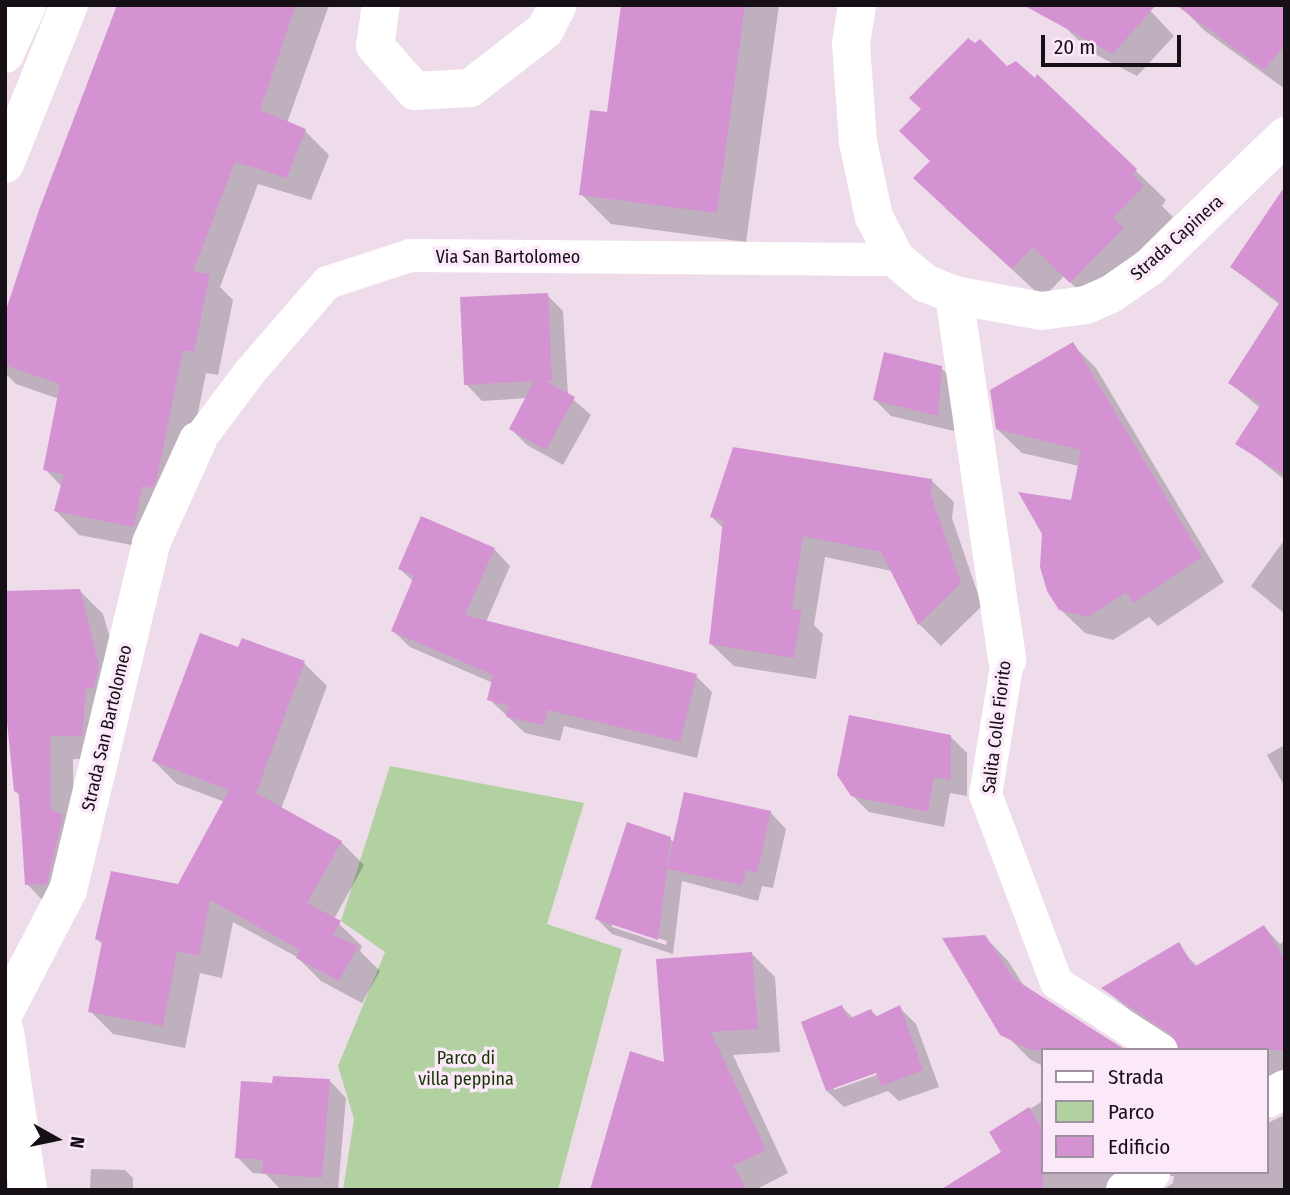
<!DOCTYPE html>
<style>
body{margin:0}
#map{position:relative;width:1290px;height:1195px;overflow:hidden;background:#eedceb;font-family:"Fira Sans Condensed",sans-serif}
div>[style]{position:absolute}
[style*='--x']{left:calc(var(--x)*1px);top:calc(var(--y)*1px);width:calc(var(--w)*1px);rotate:calc(var(--a)*1deg)}
.green>*{inset:0;background:#b2d1a1}
.shadow>*{inset:0;background:#0003}
.building>*{inset:0;background:#d592d3}
.pedestrian>*{height:33px;margin:-16.5px;padding:0 16.5px;transform-origin:16.5px;border-radius:16.5px;background:#fff}
.minor>*{height:38px;margin:-19px;padding:0 19px;transform-origin:19px;border-radius:19px;background:#fff}
.secondary>*{height:38px;margin:-19px;padding:0 19px;transform-origin:19px;border-radius:19px;background:#fff}
span{translate:-50% -50%;white-space:nowrap;text-align:center;line-height:1.15;-webkit-text-stroke:7px #fbe9f9;paint-order:stroke}
.street-label{font-size:18px;color:#161016}
.park-label{font-size:18px;color:#173500}
.frame{position:absolute;inset:0;border:7px solid #161016;pointer-events:none}
.legend{position:absolute;left:1041px;top:1048px;width:228px;height:126px;box-sizing:border-box;background:#fbe9f9;border:2px solid #9f929e;margin:0;padding:9px 12px;list-style:none;font-size:21px;color:#161016}
.legend li{display:flex;align-items:center;gap:14px;height:35px}
.legend b{width:35px;border:2px solid #9f929e}
.north{position:absolute;left:21px;top:1104px;width:70px;height:70px;-webkit-text-stroke:5px #fbe9f9;paint-order:stroke;rotate:99deg;font-size:19px;font-weight:700;line-height:28px;text-align:center;color:#161016}
.north::after{content:'';display:block;margin:auto;width:24px;height:32px;background:#161016;clip-path:polygon(50% 0,100% 100%,50% 72%,0 100%)}
.scale{position:absolute;left:1041px;top:35px;width:140px;height:32px;box-sizing:border-box;border:4px solid #161016;border-top:0;padding-left:9px;font-size:21px;line-height:24px;white-space:nowrap;color:#161016;-webkit-text-stroke:5px #fbe9f9;paint-order:stroke}
</style>
<div id="map">
<div class="green">
<i style="clip-path:polygon(390px 766px,584px 803px,547px 924px,622px 949px,558px 1190px,343px 1190px,354px 1119px,338px 1066px,385px 952px,341px 921px)"></i>
</div>
<div class="shadow">
<i style="clip-path:polygon(119px 5px,329px 5px,287px 123px,305px 131px,329px 155px,311px 200px,258px 184px,220px 287px,233px 300px,218px 375px,206px 373px,180px 502px,158px 550px,79px 535px,56px 511px,62px 487px,45px 469px,59px 399px,16px 384px,5px 373px,5px 320px)"></i>
<i style="clip-path:polygon(623px 5px,779px 5px,746px 242px,611px 224px,581px 194px,609px 114px)"></i>
<i style="clip-path:polygon(1145px 5px,1174px 36px,1137px 76px,1089px 51px,1065px 27px)"></i>
<i style="clip-path:polygon(1285px 5px,1285px 89px,1205px 31px,1182px 8px)"></i>
<i style="clip-path:polygon(1007px 68px,1135px 170px,1166px 200px,1162px 206px,1173px 217px,1142px 248px,1101px 312px,1064px 276px,1043px 298px,945px 208px,932px 162px)"></i>
<i style="clip-path:polygon(1285px 230px,1285px 480px,1238px 443px,1260px 408px,1230px 383px,1280px 305px,1232px 267px)"></i>
<i style="clip-path:polygon(547px 295px,563px 311px,568px 395px,591px 415px,563px 465px,527px 445px,511px 429px,527px 398px,482px 401px,466px 384px)"></i>
<i style="clip-path:polygon(1072px 344px,1096px 368px,1224px 582px,1158px 626px,1149px 617px,1113px 640px,1085px 633px,1060px 609px,1079px 466px,1022px 453px,997px 429px)"></i>
<i style="clip-path:polygon(941px 368px,958px 384px,954px 431px,891px 416px,875px 400px)"></i>
<i style="clip-path:polygon(931px 480px,954px 502px,952px 518px,982px 606px,941px 646px,919px 624px,892px 571px,825px 557px,814px 625px,823px 634px,816px 679px,734px 666px,711px 644px,724px 529px,712px 517px)"></i>
<i style="clip-path:polygon(1285px 539px,1285px 614px,1251px 586px)"></i>
<i style="clip-path:polygon(494px 549px,510px 566px,486px 622px,696px 676px,712px 692px,697px 758px,564px 726px,560px 741px,525px 733px,489px 699px,493px 683px,410px 647px,393px 631px,414px 582px,400px 569px)"></i>
<i style="clip-path:polygon(79px 590px,103px 614px,121px 676px,105px 759px,73px 759px,74px 828px,50px 908px,27px 884px,11px 714px,5px 708px,5px 593px)"></i>
<i style="clip-path:polygon(239px 650px,304px 663px,327px 686px,281px 809px,341px 842px,364px 865px,334px 919px,362px 946px,360px 951px,380px 971px,362px 1003px,321px 981px,297px 957px,233px 922px,222px 978px,200px 973px,185px 1048px,113px 1034px,90px 1011px,103px 945px,97px 939px,179px 886px,225px 802px,177px 784px,154px 761px)"></i>
<i style="clip-path:polygon(950px 736px,967px 753px,967px 796px,950px 793px,944px 827px,869px 812px,852px 795px)"></i>
<i style="clip-path:polygon(1285px 745px,1285px 787px,1267px 755px)"></i>
<i style="clip-path:polygon(evenodd,770px 812px,786px 829px,773px 888px,762px 886px,758px 901px,682px 881px,673px 954px,612px 934px,597px 919px,670px 839px,675px 843px,770px 812px,612px 923px,667px 941px,666px 945px,612px 927px,612px 923px)"></i>
<i style="clip-path:polygon(1264px 927px,1280px 944px,1285px 941px,1285px 1100px,1267px 1122px,1267px 1050px,1179px 1050px,1104px 989px,1184px 953px,1198px 967px)"></i>
<i style="clip-path:polygon(985px 937px,1008px 961px,1026px 989px,1126px 1050px,1043px 1050px,1043px 1066px,1031px 1060px,1007px 1036px)"></i>
<i style="clip-path:polygon(752px 954px,775px 977px,780px 1052px,733px 1055px,788px 1173px,755px 1190px,592px 1190px,666px 1064px)"></i>
<i style="clip-path:polygon(evenodd,842px 1007px,853px 1018px,871px 1011px,878px 1017px,899px 1007px,916px 1024px,939px 1087px,899px 1101px,888px 1091px,844px 1107px,827px 1091px,803px 1023px,842px 1007px,884px 1068px,885px 1072px,834px 1090px,834px 1087px,884px 1068px)"></i>
<i style="clip-path:polygon(330px 1081px,346px 1098px,338px 1190px,280px 1189px,266px 1174px,253px 1173px,237px 1157px,274px 1085px)"></i>
<i style="clip-path:polygon(1043px 1101px,1043px 1172px,1267px 1172px,1267px 1123px,1285px 1115px,1285px 1190px,1163px 1190px,1173px 1183px,1174px 1176px,1164px 1176px,1146px 1190px,955px 1190px,1003px 1152px,991px 1133px)"></i>
<i style="clip-path:polygon(91px 1169px,125px 1170px,133px 1178px,133px 1190px,90px 1190px)"></i>
</div>
<div class="building">
<i style="clip-path:polygon(117px 5px,296px 5px,260px 110px,306px 129px,287px 178px,235px 162px,193px 271px,210px 274px,194px 352px,183px 350px,157px 478px,152px 488px,142px 486px,134px 527px,54px 511px,64px 474px,43px 470px,60px 384px,5px 365px,5px 313px,39px 210px)"></i>
<i style="clip-path:polygon(621px 5px,745px 5px,717px 213px,579px 195px,590px 110px,607px 112px)"></i>
<i style="clip-path:polygon(1023px 5px,1156px 5px,1113px 54px)"></i>
<i style="clip-path:polygon(1176px 5px,1285px 5px,1285px 45px,1264px 70px)"></i>
<i style="clip-path:polygon(968px 38px,975px 43px,980px 39px,1007px 66px,1016px 61px,1035px 78px,1037px 74px,1137px 169px,1133px 175px,1144px 186px,1113px 218px,1124px 228px,1070px 283px,1033px 247px,1012px 269px,913px 178px,930px 161px,899px 131px,921px 109px,909px 98px)"></i>
<i style="clip-path:polygon(1285px 186px,1285px 475px,1235px 444px,1261px 404px,1228px 383px,1280px 302px,1230px 267px)"></i>
<i style="clip-path:polygon(548px 293px,552px 381px,545px 381px,575px 397px,546px 450px,509px 429px,534px 381px,464px 385px,460px 297px)"></i>
<i style="clip-path:polygon(1073px 342px,1202px 557px,1133px 603px,1126px 592px,1088px 617px,1059px 610px,1047px 591px,1040px 567px,1042px 534px,1018px 492px,1071px 500px,1081px 450px,996px 429px,990px 390px)"></i>
<i style="clip-path:polygon(884px 352px,942px 366px,938px 416px,873px 400px)"></i>
<i style="clip-path:polygon(733px 447px,932px 479px,931px 495px,961px 583px,918px 625px,881px 552px,803px 536px,792px 609px,802px 610px,794px 658px,709px 644px,723px 520px,710px 517px)"></i>
<i style="clip-path:polygon(421px 516px,495px 548px,465px 615px,697px 674px,680px 742px,548px 710px,544px 725px,506px 717px,509px 706px,487px 700px,493px 675px,391px 631px,414px 576px,398px 569px)"></i>
<i style="clip-path:polygon(80px 589px,99px 666px,94px 688px,86px 688px,82px 736px,50px 736px,51px 810px,63px 815px,47px 884px,25px 885px,19px 794px,14px 791px,5px 702px,5px 591px)"></i>
<i style="clip-path:polygon(200px 633px,238px 647px,242px 638px,305px 661px,256px 793px,342px 841px,307px 903px,341px 921px,333px 935px,358px 946px,339px 981px,296px 958px,300px 950px,210px 900px,199px 956px,177px 951px,163px 1026px,88px 1012px,102px 942px,95px 939px,111px 871px,178px 884px,229px 790px,152px 761px)"></i>
<i style="clip-path:polygon(849px 715px,951px 735px,951px 780px,934px 777px,928px 812px,851px 796px,837px 775px)"></i>
<i style="clip-path:polygon(684px 792px,771px 811px,757px 873px,746px 870px,742px 885px,667px 869px)"></i>
<i style="clip-path:polygon(627px 822px,671px 837px,658px 940px,595px 919px)"></i>
<i style="clip-path:polygon(1264px 925px,1285px 960px,1285px 1050px,1180px 1050px,1171px 1034px,1101px 988px,1179px 942px,1194px 967px)"></i>
<i style="clip-path:polygon(985px 935px,1013px 978px,1125px 1050px,1031px 1050px,1000px 1035px,942px 938px)"></i>
<i style="clip-path:polygon(752px 952px,758px 1029px,711px 1032px,766px 1150px,733px 1166px,747px 1190px,590px 1190px,630px 1051px,664px 1062px,656px 959px)"></i>
<i style="clip-path:polygon(842px 1005px,848px 1019px,871px 1009px,875px 1017px,900px 1005px,923px 1070px,881px 1086px,876px 1073px,826px 1091px,801px 1022px)"></i>
<i style="clip-path:polygon(273px 1076px,330px 1079px,322px 1178px,262px 1173px,263px 1160px,235px 1158px,241px 1081px,272px 1083px)"></i>
<i style="clip-path:polygon(1029px 1107px,1043px 1130px,1043px 1190px,940px 1190px,1001px 1152px,989px 1132px)"></i>
</div>
<div class="pedestrian">
<i style="--x:198;--y:440;--w:85;--a:-53.1"></i>
<i style="--x:249;--y:372;--w:119;--a:-49.1"></i>
<i style="--x:327;--y:282;--w:87;--a:-18"></i>
<i style="--x:410;--y:255;--w:486;--a:0.5"></i>
<i style="--x:1007;--y:660;--w:136;--a:99.3"></i>
<i style="--x:985;--y:794;--w:201;--a:69.3"></i>
<i style="--x:1056;--y:982;--w:125;--a:32.9"></i>
</div>
<div class="minor">
<i style="--x:381;--y:5;--w:41;--a:98.3"></i>
<i style="--x:375;--y:46;--w:60;--a:48.4"></i>
<i style="--x:415;--y:91;--w:55;--a:-3.1"></i>
<i style="--x:470;--y:88;--w:95;--a:-37.7"></i>
<i style="--x:545;--y:30;--w:28;--a:-63"></i>
<i style="--x:857;--y:5;--w:39;--a:99"></i>
<i style="--x:851;--y:44;--w:98;--a:85.9"></i>
<i style="--x:858;--y:142;--w:77;--a:78"></i>
<i style="--x:874;--y:217;--w:47;--a:62.4"></i>
<i style="--x:896;--y:259;--w:38;--a:40"></i>
<i style="--x:925;--y:283;--w:31;--a:22"></i>
<i style="--x:954;--y:295;--w:88;--a:10.4"></i>
<i style="--x:1041;--y:311;--w:45;--a:-7.6"></i>
<i style="--x:1086;--y:305;--w:27;--a:-24"></i>
<i style="--x:1111;--y:294;--w:47;--a:-34.7"></i>
<i style="--x:1150;--y:267;--w:188;--a:-44.1"></i>
<i style="--x:5;--y:54;--w:54;--a:-65.8"></i>
<i style="--x:954;--y:295;--w:369;--a:81.7"></i>
<i style="--x:5;--y:1011;--w:136;--a:-62.5"></i>
<i style="--x:68;--y:890;--w:357;--a:-76.5"></i>
<i style="--x:151;--y:543;--w:113;--a:-65.5"></i>
</div>
<div class="secondary">
<i style="--x:5;--y:164;--w:171;--a:-68.1"></i>
<i style="--x:5;--y:1032;--w:160;--a:81.7"></i>
<i style="--x:1267;--y:1099;--w:21;--a:-29"></i>
<i style="--x:1125;--y:1190;--w:32;--a:-34"></i>
</div>
<div class="street-label">
<span style="left:1177px;top:238px;rotate:-42deg">Strada Capinera</span>
<span style="left:508px;top:257px">Via San Bartolomeo</span>
<span style="left:997px;top:727px;rotate:-83deg">Salita Colle Fiorito</span>
<span style="left:107px;top:728px;rotate:-77deg">Strada San Bartolomeo</span>
</div>
<div class="park-label">
<span style="left:466px;top:1069px">Parco di<br>villa peppina</span>
</div>
<div class="frame"></div>
<ul class="legend">
<li><b style="height:9px;background:#fff"></b>Strada</li>
<li><b style="height:19px;background:#b2d1a1"></b>Parco</li>
<li><b style="height:19px;background:#d592d3"></b>Edificio</li>
</ul>
<div class="north">N</div>
<div class="scale">20 m</div>
</div>
